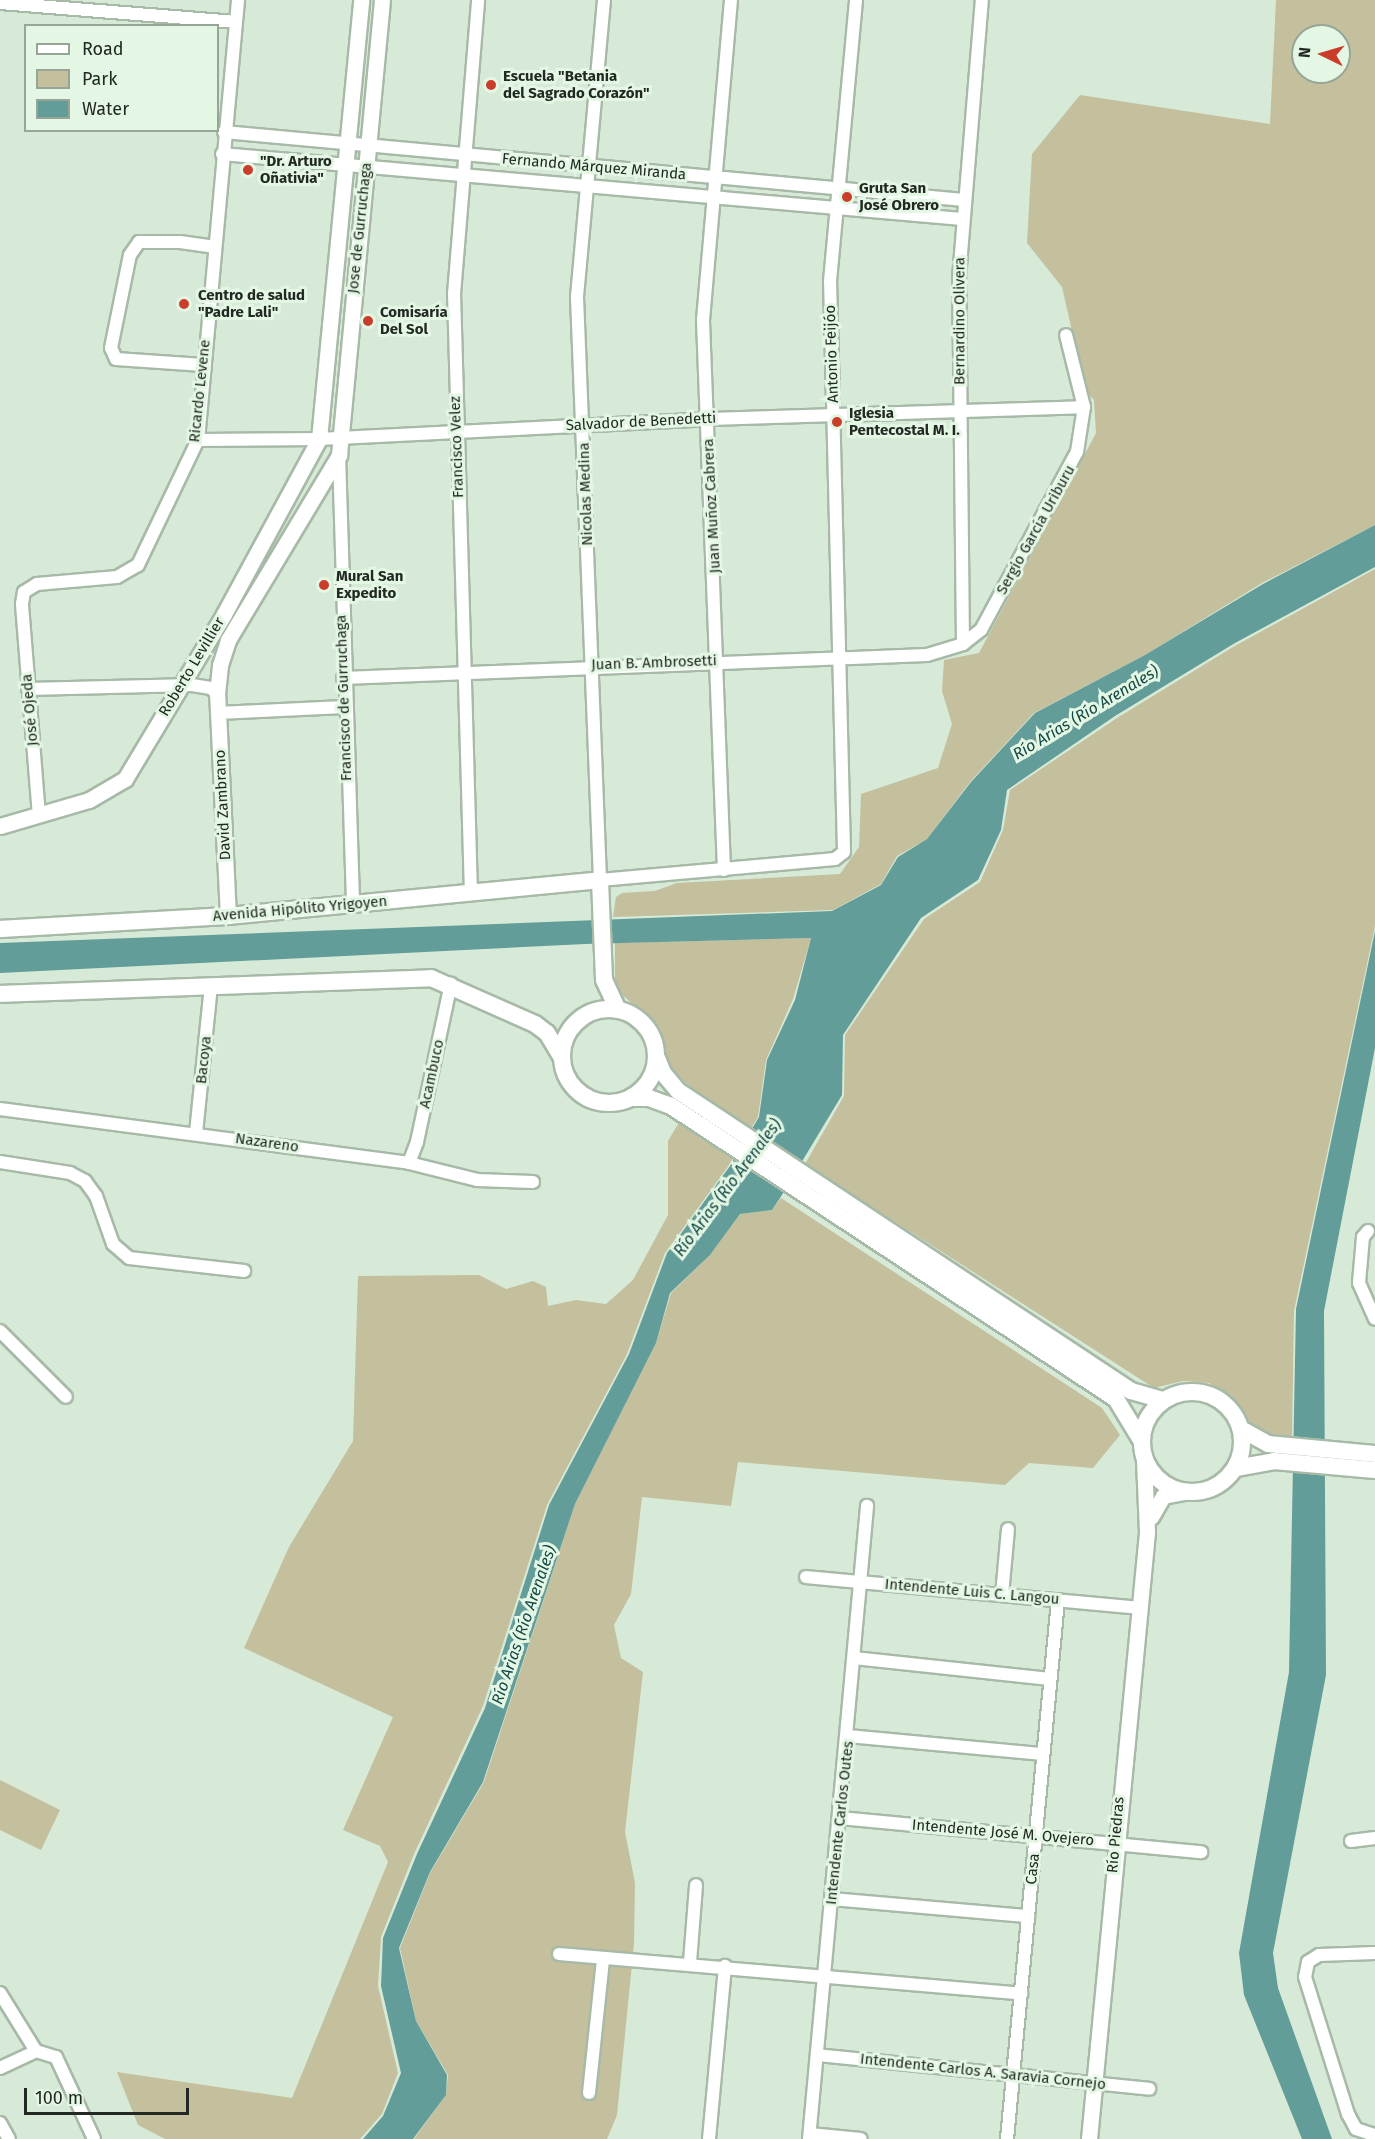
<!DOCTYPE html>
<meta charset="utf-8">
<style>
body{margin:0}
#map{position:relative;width:1375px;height:2139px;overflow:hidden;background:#d7ead7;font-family:"Fira Sans",sans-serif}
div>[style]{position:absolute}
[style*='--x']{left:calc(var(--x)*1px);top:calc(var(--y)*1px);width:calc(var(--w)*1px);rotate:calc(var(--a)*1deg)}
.green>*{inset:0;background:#c4bf9d}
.water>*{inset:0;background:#639d99}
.roads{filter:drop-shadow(2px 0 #a7b9a7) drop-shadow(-2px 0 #a7b9a7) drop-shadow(0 2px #a7b9a7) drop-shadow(0 -2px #a7b9a7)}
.minor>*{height:12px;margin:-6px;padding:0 6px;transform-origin:6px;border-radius:6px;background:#fff}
.tertiary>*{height:15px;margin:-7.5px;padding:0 7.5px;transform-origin:7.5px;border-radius:7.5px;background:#fff}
.secondary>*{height:16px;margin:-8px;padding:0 8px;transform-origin:8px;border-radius:8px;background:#fff}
.secondary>.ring{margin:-8px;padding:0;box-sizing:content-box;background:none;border:16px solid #fff;border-radius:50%}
.dots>*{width:16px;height:16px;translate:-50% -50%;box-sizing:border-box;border:3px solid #e4f7e4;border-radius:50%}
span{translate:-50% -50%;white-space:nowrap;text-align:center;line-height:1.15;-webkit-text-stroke:6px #e4f7e4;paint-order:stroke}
.poi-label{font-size:15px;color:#222922;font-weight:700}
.left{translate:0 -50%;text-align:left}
.street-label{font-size:15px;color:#222922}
.water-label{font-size:16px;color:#134846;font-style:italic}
.legend{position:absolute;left:24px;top:24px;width:195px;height:108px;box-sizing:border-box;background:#e4f7e4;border:2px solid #96a596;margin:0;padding:8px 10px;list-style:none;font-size:18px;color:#222922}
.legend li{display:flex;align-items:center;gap:12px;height:30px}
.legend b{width:30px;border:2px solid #96a596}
.north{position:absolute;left:1291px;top:24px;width:60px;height:60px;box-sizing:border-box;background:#e4f7e4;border:2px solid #96a596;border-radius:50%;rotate:275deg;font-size:16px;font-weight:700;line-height:24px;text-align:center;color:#222922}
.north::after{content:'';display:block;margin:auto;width:21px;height:27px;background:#c93d2a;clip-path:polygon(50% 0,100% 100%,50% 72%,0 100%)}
.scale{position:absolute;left:24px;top:2088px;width:165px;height:27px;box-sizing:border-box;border:3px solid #222922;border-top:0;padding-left:8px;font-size:18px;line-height:21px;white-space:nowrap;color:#222922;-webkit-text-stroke:4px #e4f7e4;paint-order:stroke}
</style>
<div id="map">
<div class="green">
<i style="clip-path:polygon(evenodd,1276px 0,1375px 0,1375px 525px,1262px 583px,1145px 655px,1034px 713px,970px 782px,927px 839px,897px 856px,881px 884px,833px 910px,613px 917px,616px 897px,622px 893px,655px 891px,677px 883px,840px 874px,859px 847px,861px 794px,938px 768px,952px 724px,942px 691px,944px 660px,979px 653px,1096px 433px,1094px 400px,1086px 392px,1062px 287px,1027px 243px,1032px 154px,1080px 95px,1270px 124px,1276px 0,1303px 36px,1339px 36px,1339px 72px,1303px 72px,1303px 36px)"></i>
<i style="clip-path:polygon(1375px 569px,1375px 926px,1294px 1311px,1292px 1438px,1274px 1437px,1251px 1424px,1235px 1400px,1209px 1383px,1183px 1381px,1154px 1388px,805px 1164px,844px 1096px,845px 1035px,924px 919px,980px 882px,1003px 830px,1010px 790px,1117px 718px,1233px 647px)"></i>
<i style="clip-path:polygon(811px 938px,793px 999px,766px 1060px,758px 1117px,727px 1168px,665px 1253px,627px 1354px,547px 1505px,483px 1706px,414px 1854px,381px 1937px,378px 1986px,398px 2073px,382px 2114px,360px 2139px,165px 2139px,138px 2125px,117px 2072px,292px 2098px,388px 1862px,380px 1846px,343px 1830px,393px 1717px,244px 1648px,289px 1547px,353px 1441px,358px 1276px,479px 1275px,506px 1289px,533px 1281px,546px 1287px,548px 1306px,576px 1300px,606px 1304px,633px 1280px,668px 1215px,668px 1141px,697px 1092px,668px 1068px,660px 1028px,620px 993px,615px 979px,615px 943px)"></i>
<i style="clip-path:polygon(781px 1198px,1102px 1408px,1120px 1435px,1093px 1468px,1029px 1463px,1005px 1485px,738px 1462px,731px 1506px,642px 1497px,631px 1594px,614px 1625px,621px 1658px,643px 1672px,625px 1832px,635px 1883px,634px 1944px,617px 2115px,607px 2139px,414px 2139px,446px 2095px,448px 2075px,416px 2021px,400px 1948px,430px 1873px,484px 1782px,575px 1504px,656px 1343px,671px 1293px,710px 1255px,740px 1214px,772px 1210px)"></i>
<i style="clip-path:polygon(0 1780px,60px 1810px,41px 1850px,0 1830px)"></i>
</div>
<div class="water">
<i style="clip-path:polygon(1375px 525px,1375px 567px,1235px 643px,1115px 716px,1007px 790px,1001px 830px,978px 880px,921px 918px,843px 1035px,842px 1095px,780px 1198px,772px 1210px,740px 1214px,710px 1255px,670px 1293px,656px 1343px,575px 1504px,483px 1782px,430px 1872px,399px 1948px,416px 2021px,447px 2075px,446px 2095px,413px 2139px,363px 2139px,383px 2116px,401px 2073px,381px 1986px,383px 1938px,417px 1854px,485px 1708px,549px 1505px,629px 1354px,667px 1253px,730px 1166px,759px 1117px,767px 1060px,795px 1000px,811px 938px,585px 944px,0 973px,0 943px,832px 911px,881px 885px,898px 857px,927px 839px,971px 782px,1035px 713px,1145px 655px,1263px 584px)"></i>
<i style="clip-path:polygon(1375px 931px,1375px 1048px,1324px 1311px,1326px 1675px,1273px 1953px,1278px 1988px,1332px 2139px,1302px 2139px,1244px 1995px,1239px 1953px,1289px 1672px,1296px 1309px)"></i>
</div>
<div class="roads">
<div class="minor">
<i style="--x:604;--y:0;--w:298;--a:95.2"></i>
<i style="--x:577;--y:297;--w:583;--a:87.74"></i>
<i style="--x:600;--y:880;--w:236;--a:-5.1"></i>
<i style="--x:835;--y:859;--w:11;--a:-38"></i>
<i style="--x:844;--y:852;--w:571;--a:-91.4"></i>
<i style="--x:830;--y:281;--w:282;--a:-84.7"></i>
<i style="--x:0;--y:3;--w:237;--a:4.6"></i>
<i style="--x:224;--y:132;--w:743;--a:5.25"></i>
<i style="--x:222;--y:154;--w:743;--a:5.02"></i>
<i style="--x:203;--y:365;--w:87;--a:-176.1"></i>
<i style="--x:116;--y:359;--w:12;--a:-114"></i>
<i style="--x:111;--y:348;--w:95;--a:-78.5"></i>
<i style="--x:130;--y:255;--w:16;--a:-55"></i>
<i style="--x:139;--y:242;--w:41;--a:0"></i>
<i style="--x:180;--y:242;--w:34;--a:8"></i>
<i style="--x:198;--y:440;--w:121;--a:-0.5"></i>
<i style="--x:319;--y:439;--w:390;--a:-2.9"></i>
<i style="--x:708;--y:419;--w:376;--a:-1.8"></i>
<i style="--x:339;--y:456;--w:449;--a:88.2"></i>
<i style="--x:963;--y:644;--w:366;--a:-90.6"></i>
<i style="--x:959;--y:278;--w:279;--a:-85.3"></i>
<i style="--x:343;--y:678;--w:584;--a:-2.26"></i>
<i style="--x:927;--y:655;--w:38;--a:-17"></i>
<i style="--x:963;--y:644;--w:23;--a:-38"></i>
<i style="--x:981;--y:630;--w:202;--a:-61.7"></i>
<i style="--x:1077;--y:452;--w:46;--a:-81.2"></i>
<i style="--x:1084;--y:407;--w:74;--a:-104"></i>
<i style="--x:28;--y:689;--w:164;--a:-1.4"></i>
<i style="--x:192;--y:685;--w:19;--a:9"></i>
<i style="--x:211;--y:688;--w:8;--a:45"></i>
<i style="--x:218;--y:713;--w:126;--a:-2.7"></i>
<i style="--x:39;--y:816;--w:213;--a:-94.6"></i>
<i style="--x:22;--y:604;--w:12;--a:-81"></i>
<i style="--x:24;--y:592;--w:15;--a:-32"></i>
<i style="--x:37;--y:584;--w:80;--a:-5"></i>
<i style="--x:117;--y:577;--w:24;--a:-30"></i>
<i style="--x:138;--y:565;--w:139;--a:-64.4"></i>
<i style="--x:198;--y:440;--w:442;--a:-84.8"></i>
<i style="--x:724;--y:870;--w:550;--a:-92.19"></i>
<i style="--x:703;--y:320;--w:321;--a:-85"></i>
<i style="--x:471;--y:894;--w:600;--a:-91.62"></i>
<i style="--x:454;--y:294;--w:295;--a:-85.3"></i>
<i style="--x:0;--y:1109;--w:413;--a:7.5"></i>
<i style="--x:409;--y:1163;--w:70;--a:14"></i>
<i style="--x:477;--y:1180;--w:56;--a:2"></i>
<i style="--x:196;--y:1133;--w:148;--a:-84.2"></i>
<i style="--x:0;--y:1162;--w:71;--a:8.9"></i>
<i style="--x:70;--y:1173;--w:17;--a:28"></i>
<i style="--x:85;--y:1181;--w:19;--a:54"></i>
<i style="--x:96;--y:1196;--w:51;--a:70.5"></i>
<i style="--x:113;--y:1244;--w:21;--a:41"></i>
<i style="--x:129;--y:1258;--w:116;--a:6.4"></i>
<i style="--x:409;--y:1163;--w:22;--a:-69"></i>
<i style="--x:417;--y:1142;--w:162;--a:-77.9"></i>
<i style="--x:1368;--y:1231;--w:8;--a:130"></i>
<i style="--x:1363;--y:1237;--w:46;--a:95"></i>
<i style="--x:1359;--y:1283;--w:39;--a:66"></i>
<i style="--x:0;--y:1331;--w:93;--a:45"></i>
<i style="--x:806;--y:1577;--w:333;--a:5.3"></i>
<i style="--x:1002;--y:1595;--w:66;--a:-84.8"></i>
<i style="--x:854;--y:1658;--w:197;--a:6.1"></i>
<i style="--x:848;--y:1736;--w:196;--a:5.3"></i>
<i style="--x:840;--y:1818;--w:363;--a:5.4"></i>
<i style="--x:1351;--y:1841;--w:24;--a:-7"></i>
<i style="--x:832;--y:1899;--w:197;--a:5"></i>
<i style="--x:1375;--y:1953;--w:56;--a:178"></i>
<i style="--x:1319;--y:1955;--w:13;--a:148"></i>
<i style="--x:1308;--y:1962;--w:15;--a:101"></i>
<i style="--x:1305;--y:1977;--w:144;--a:72.6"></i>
<i style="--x:1348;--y:2114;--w:17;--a:62"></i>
<i style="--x:1356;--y:2129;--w:20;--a:18"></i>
<i style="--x:559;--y:1954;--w:464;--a:4.9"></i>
<i style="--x:690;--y:1962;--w:77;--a:-85.5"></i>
<i style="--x:0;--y:1993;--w:68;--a:58.2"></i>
<i style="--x:36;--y:2051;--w:21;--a:17"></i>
<i style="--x:56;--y:2057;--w:90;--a:65.1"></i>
<i style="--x:817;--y:2055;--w:334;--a:5.8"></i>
<i style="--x:0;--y:2068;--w:40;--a:-25"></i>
<i style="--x:589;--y:2093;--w:135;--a:-84"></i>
<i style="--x:0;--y:2123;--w:18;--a:61"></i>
<i style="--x:810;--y:2134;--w:51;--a:5.6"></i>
<i style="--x:709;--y:2139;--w:174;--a:-84.7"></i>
<i style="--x:809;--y:2139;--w:636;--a:-84.76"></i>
<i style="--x:1007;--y:2139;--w:541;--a:-84.59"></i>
</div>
<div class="tertiary">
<i style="--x:0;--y:826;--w:93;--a:-16.3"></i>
<i style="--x:89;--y:800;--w:42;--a:-30.3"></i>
<i style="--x:125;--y:779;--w:192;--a:-59"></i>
<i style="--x:224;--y:614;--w:199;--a:-61.5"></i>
<i style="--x:319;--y:439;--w:441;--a:-84.5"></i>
<i style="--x:228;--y:916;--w:222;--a:-92.8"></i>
<i style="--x:217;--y:694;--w:29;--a:-84"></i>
<i style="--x:220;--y:665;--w:26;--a:-72"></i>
<i style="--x:228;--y:640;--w:216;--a:-59"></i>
<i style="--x:339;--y:455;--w:457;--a:-84.6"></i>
<i style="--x:1151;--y:1517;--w:24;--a:-60"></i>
<i style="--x:1163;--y:1496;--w:26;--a:-11"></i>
<i style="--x:1089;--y:2139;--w:610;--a:-84.54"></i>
<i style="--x:1147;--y:1532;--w:73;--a:-92.4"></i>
</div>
<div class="secondary">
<i style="--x:0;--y:929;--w:228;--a:-3.3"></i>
<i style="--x:228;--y:916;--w:374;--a:-5.5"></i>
<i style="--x:600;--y:880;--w:100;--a:87.7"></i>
<i style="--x:604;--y:980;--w:33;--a:65"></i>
<i style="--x:0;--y:994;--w:431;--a:-2.1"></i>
<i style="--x:431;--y:978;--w:114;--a:23.9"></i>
<i style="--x:535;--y:1024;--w:15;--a:37"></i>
<i style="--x:547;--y:1033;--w:29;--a:59"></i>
<i class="ring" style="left:562px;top:1009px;width:78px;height:78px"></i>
<i style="--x:657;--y:1058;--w:16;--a:68"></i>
<i style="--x:663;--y:1073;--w:23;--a:50"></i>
<i style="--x:678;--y:1091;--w:543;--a:33.51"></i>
<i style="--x:1131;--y:1391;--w:32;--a:16"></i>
<i style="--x:632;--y:1098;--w:17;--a:0"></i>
<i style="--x:649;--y:1098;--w:23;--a:20"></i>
<i style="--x:671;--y:1106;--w:533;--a:33.36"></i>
<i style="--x:1116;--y:1399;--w:48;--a:58.6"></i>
<i class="ring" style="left:1142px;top:1392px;width:84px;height:84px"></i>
<i style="--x:1241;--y:1429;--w:31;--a:29"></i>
<i style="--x:1268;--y:1444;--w:107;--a:5.3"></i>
<i style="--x:1236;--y:1468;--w:39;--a:-10"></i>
<i style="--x:1274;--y:1461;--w:101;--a:5.1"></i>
</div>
</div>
<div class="dots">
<i style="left:491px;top:85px;background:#c93d2a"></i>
<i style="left:248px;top:170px;background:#c93d2a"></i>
<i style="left:847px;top:197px;background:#c93d2a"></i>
<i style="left:184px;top:304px;background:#c93d2a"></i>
<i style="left:368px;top:321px;background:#c93d2a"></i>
<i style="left:837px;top:422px;background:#c93d2a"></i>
<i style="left:324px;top:585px;background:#c93d2a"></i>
</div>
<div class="poi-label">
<span class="left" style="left:503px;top:85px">Escuela "Betania<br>del Sagrado Corazón"</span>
<span class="left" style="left:260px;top:170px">"Dr. Arturo<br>Oñativia"</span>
<span class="left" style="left:859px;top:197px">Gruta San<br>José Obrero</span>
<span class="left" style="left:198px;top:304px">Centro de salud<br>"Padre Lali"</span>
<span class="left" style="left:380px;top:321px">Comisaría<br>Del Sol</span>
<span class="left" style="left:849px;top:422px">Iglesia<br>Pentecostal M. I.</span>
<span class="left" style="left:336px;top:585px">Mural San<br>Expedito</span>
</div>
<div class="street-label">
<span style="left:594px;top:167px;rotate:5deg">Fernando Márquez Miranda</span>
<span style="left:360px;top:228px;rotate:-84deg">Jose de Gurruchaga</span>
<span style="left:960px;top:321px;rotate:-90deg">Bernardino Olivera</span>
<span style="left:832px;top:354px;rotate:-92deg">Antonio Feijóo</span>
<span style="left:200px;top:391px;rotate:-84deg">Ricardo Levene</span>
<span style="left:641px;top:422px;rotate:-3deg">Salvador de Benedetti</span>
<span style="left:457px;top:447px;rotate:-92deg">Francisco Velez</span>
<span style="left:586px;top:494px;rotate:-92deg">Nicolas Medina</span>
<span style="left:712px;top:506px;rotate:-93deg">Juan Muñoz Cabrera</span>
<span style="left:1036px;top:530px;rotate:-61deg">Sergio García Uriburu</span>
<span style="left:654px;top:663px;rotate:-2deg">Juan B. Ambrosetti</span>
<span style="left:192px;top:667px;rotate:-59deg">Roberto Levillier</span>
<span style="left:344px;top:698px;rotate:-92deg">Francisco de Gurruchaga</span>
<span style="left:30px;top:710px;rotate:-95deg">José Ojeda</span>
<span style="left:223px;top:805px;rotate:-93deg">David Zambrano</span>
<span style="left:300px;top:909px;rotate:-5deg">Avenida Hipólito Yrigoyen</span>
<span style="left:204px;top:1060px;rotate:-84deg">Bacoya</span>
<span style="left:432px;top:1074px;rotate:-78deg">Acambuco</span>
<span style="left:267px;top:1143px;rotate:8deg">Nazareno</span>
<span style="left:972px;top:1592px;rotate:5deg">Intendente Luis C. Langou</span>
<span style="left:840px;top:1823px;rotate:-84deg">Intendente Carlos Outes</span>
<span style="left:1003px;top:1833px;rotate:5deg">Intendente José M. Ovejero</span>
<span style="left:1116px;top:1835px;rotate:-85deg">Río Piedras</span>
<span style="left:1033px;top:1869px;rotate:-84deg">Casa</span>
<span style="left:983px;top:2072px;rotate:6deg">Intendente Carlos A. Saravia Cornejo</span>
</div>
<div class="water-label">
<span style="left:1086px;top:713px;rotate:-31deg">Río Arias (Río Arenales)</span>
<span style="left:728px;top:1188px;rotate:-53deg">Río Arias (Río Arenales)</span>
<span style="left:524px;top:1625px;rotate:-71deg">Río Arias (Río Arenales)</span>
</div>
<ul class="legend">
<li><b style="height:8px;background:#fff"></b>Road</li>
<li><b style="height:16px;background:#c4bf9d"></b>Park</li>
<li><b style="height:16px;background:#639d99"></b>Water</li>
</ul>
<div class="north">N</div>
<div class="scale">100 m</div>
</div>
